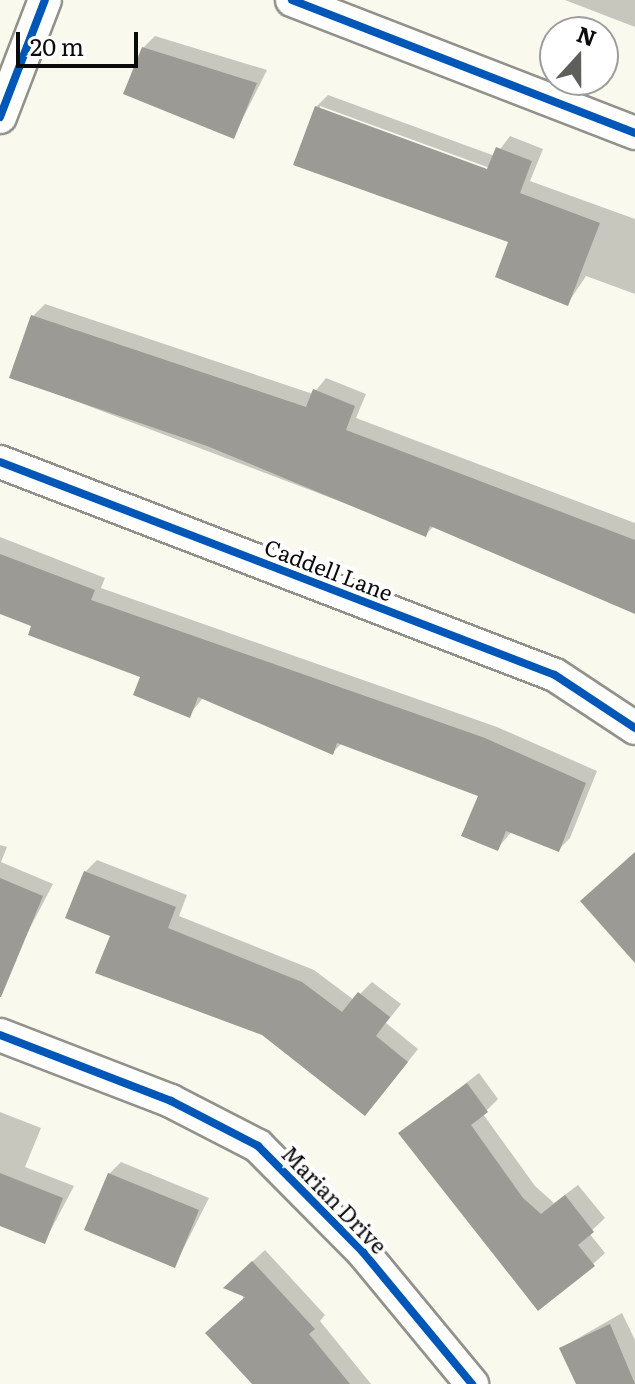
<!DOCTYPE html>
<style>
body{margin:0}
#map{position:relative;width:635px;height:1384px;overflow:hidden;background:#f9f9ee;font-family:Literata,serif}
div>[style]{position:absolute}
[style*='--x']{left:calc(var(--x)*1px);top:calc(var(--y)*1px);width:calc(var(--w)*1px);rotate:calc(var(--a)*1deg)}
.shadow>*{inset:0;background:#0003}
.building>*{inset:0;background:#9c9a94}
.roads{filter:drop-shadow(2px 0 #92928d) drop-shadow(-2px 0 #92928d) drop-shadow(0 2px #92928d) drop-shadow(0 -2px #92928d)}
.minor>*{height:32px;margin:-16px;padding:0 16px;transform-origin:16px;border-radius:16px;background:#fefefc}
.cycleway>*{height:8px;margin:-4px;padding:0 4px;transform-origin:4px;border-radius:4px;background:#0057b8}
span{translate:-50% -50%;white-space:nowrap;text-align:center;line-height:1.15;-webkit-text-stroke:8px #fff;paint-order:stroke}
.street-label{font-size:22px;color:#0b0b0b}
.north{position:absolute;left:539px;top:16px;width:80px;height:80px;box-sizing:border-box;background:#fff;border:2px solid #9d9d9d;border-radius:50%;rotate:21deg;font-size:22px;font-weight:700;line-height:32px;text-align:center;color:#0b0b0b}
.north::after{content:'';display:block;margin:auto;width:28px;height:36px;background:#5e5e5a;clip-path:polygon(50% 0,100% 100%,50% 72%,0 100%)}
.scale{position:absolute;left:16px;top:32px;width:122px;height:36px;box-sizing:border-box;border:4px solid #0b0b0b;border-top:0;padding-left:10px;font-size:24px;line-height:28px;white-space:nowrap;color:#0b0b0b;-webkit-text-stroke:6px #fff;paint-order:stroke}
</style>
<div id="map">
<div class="shadow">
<i style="clip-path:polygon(565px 0,635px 0,635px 27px)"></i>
<i style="clip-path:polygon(155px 36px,267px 70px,234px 136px,143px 48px)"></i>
<i style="clip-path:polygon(evenodd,328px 95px,495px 156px,510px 136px,543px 149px,530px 181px,635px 219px,635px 294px,586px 276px,568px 303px,498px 276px,511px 241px,296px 164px,316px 107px,328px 95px,320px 106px,498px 171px,496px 174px,320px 110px,320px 106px)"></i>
<i style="clip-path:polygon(45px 304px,313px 394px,326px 378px,366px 394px,356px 418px,635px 523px,635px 611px,434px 526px,426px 534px,12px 377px,33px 316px)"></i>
<i style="clip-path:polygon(0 537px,105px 578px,101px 588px,497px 727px,597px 771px,570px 838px,558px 850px,512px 831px,497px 849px,481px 795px,342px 743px,332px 753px,204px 697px,189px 715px,143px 676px,0 611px)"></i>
<i style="clip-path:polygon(0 845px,7px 847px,1px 862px,53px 884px,20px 947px,0 938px)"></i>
<i style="clip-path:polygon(97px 860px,187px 895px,179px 916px,314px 970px,354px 1000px,372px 982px,401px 1004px,386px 1023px,418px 1049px,376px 1102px,112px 934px,85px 872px)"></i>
<i style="clip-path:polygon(479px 1073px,498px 1099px,483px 1114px,535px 1186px,554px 1203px,578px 1185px,605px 1218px,589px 1233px,605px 1253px,593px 1264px,401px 1133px)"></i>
<i style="clip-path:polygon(0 1112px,41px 1128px,25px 1167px,74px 1186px,45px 1241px,0 1224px)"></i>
<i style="clip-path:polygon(121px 1162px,209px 1198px,175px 1265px,109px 1174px)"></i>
<i style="clip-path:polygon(265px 1250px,325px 1315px,320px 1321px,371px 1384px,267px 1384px,237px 1276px)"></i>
<i style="clip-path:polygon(622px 1313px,635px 1340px,635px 1384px,578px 1384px,561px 1348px)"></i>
</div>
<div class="building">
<i style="clip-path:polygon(142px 47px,257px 83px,234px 139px,123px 94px)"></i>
<i style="clip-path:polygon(315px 106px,487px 169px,496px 147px,532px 161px,520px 193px,600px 223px,568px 306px,495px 277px,508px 242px,293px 165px)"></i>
<i style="clip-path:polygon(31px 315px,306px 407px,313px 389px,355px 406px,346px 430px,635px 540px,635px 614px,430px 526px,426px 537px,207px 446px,9px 378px)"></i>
<i style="clip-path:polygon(0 554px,95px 590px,91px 600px,485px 738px,586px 783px,559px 852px,506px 831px,498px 851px,461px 836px,478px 796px,337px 743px,333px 755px,198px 697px,190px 718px,133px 695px,140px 677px,28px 635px,31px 626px,0 614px)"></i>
<i style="clip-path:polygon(635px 852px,635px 963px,580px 901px)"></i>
<i style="clip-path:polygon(84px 871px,176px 907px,168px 928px,302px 982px,342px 1012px,358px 992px,390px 1017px,376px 1036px,408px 1062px,365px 1116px,262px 1035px,95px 973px,110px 936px,65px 918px)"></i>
<i style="clip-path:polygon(0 878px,43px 896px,1px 997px,0 997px)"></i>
<i style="clip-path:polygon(467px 1083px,488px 1112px,471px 1125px,523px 1198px,541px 1214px,565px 1195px,594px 1232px,578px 1245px,595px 1266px,538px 1311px,398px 1133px)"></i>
<i style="clip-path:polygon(0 1173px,63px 1198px,45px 1244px,0 1226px)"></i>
<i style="clip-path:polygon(108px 1173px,199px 1210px,175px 1268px,84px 1230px)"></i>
<i style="clip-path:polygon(252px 1261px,315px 1329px,309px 1334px,350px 1384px,252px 1384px,205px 1333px,245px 1297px,223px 1288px)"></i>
<i style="clip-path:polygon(610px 1324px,635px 1384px,576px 1384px,559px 1348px)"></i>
</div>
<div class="roads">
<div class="minor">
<i style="--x:292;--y:0;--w:368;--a:21.2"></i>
<i style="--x:0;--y:117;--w:125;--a:-69"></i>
<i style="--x:0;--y:462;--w:594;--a:21"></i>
<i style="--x:555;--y:675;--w:96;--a:33.5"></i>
<i style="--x:0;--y:1035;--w:183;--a:21.1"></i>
<i style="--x:171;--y:1101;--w:98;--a:27.3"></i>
<i style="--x:258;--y:1146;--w:148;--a:45.3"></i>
<i style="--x:362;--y:1251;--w:173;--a:50.4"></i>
</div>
</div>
<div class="cycleway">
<i style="--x:292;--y:0;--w:368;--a:21.2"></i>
<i style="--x:0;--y:117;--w:125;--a:-69"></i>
<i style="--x:0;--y:462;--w:594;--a:21"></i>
<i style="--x:555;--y:675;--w:96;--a:33.5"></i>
<i style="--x:0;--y:1035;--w:183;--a:21.1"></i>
<i style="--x:171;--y:1101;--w:98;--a:27.3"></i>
<i style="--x:258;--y:1146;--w:148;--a:45.3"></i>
<i style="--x:362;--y:1251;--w:173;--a:50.4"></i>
</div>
<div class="street-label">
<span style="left:329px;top:569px;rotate:21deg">Caddell Lane</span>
<span style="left:335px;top:1199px;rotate:46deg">Marian Drive</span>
</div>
<div class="north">N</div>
<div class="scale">20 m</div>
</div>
